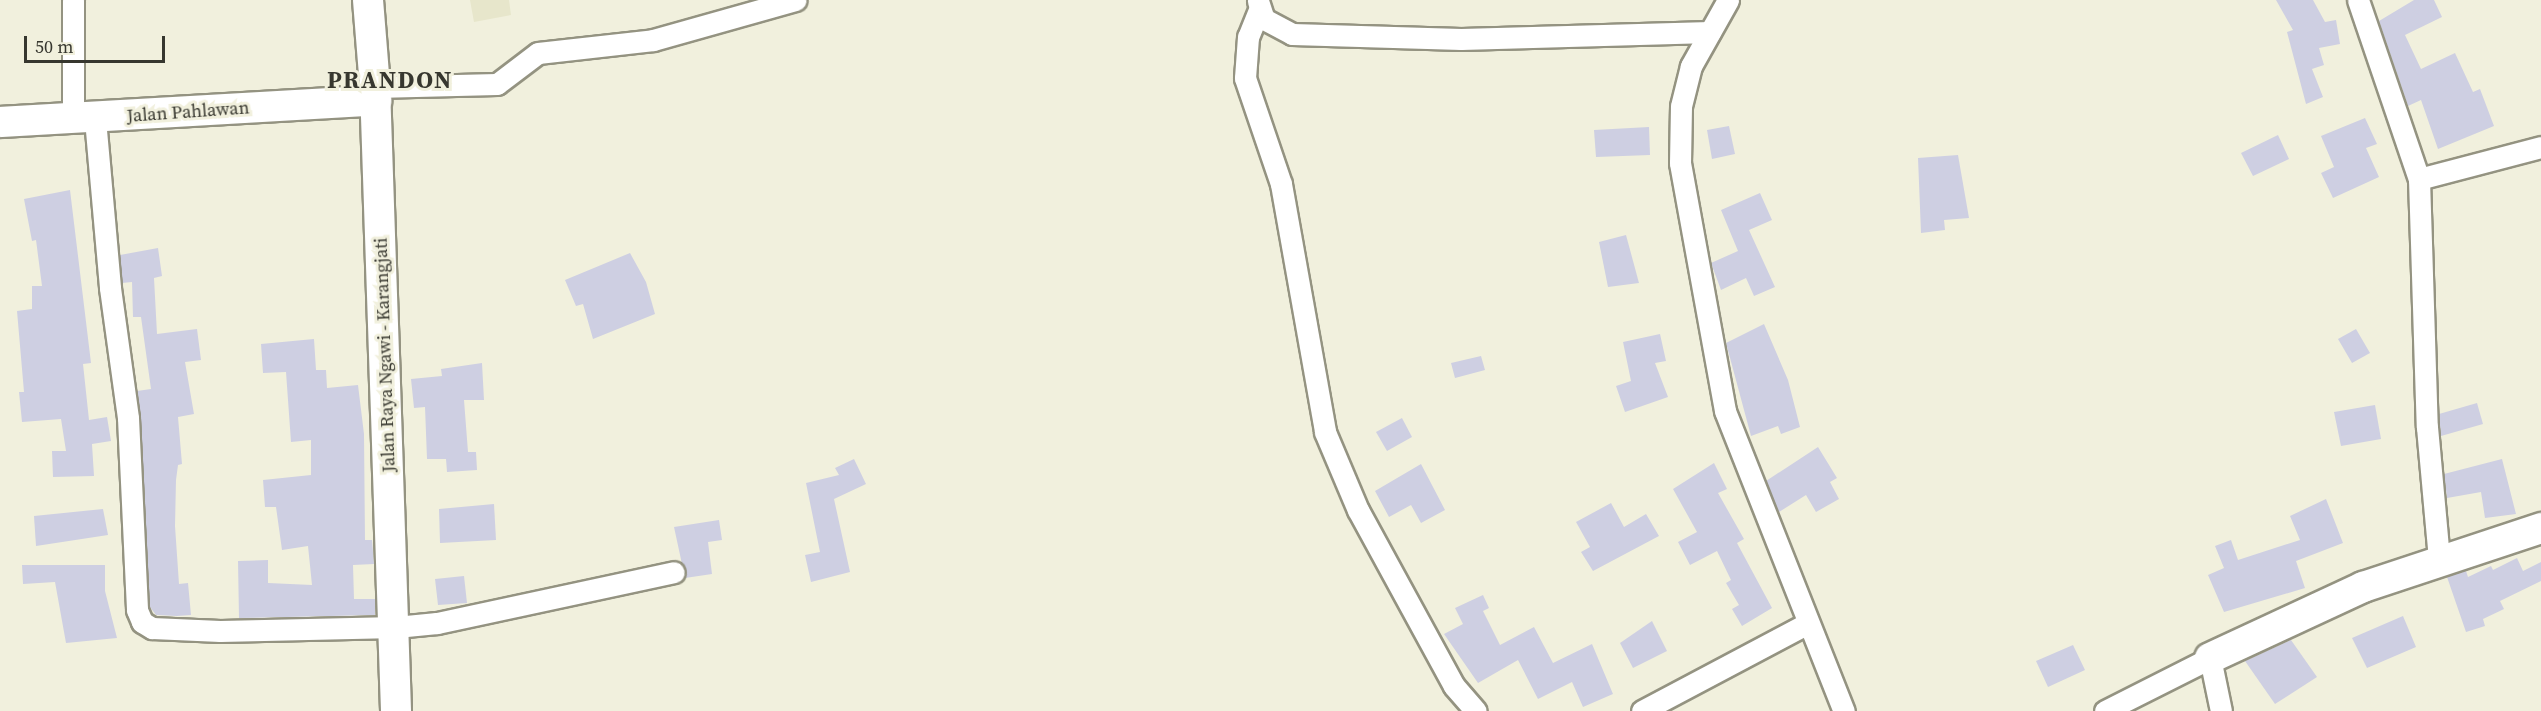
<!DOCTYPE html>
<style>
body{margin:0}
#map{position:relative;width:2541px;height:711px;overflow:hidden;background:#f1f0dd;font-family:"Source Serif 4",serif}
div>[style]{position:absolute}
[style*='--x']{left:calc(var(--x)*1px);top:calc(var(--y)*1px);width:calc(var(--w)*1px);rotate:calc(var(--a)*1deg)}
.built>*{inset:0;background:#e7e6cb}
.building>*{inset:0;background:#cecfe2}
.roads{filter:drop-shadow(2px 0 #949381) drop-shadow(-2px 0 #949381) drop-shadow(0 2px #949381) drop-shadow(0 -2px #949381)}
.street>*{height:21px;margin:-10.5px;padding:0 10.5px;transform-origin:10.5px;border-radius:10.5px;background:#fff}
.secondary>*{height:30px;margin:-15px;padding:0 15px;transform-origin:15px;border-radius:15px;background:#fff}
span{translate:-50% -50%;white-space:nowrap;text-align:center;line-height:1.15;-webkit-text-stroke:6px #f1f0dd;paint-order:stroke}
.street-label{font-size:18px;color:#37372f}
.district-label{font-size:24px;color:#37372f;font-weight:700;letter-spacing:1.5px}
.scale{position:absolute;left:24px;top:36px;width:141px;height:27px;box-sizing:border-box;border:3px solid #37372f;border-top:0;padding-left:8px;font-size:18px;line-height:21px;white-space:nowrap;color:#37372f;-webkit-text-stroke:4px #f1f0dd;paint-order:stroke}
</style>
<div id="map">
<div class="built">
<i style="clip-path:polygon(470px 0,509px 0,511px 15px,474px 22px)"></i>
</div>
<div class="building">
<i style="clip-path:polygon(2276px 0,2313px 0,2325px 22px,2336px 20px,2340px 44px,2319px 48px,2324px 65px,2312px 69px,2323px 97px,2306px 104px,2287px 32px,2293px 30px)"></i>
<i style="clip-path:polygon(2414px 0,2434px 0,2442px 17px,2405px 35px,2421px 69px,2455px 53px,2473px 92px,2480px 89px,2494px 126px,2438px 149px,2421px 100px,2408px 106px,2379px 21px)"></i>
<i style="clip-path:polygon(2365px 118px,2377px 144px,2366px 148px,2379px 177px,2333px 198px,2321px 173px,2334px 167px,2321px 136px)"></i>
<i style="clip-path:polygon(1729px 126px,1735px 154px,1712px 159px,1707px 130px)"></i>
<i style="clip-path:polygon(1649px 127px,1650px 155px,1596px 157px,1594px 130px)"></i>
<i style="clip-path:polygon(2278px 135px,2289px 159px,2253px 176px,2241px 153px)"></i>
<i style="clip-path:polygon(1958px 155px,1969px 218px,1944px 220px,1945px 230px,1921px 233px,1918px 158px)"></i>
<i style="clip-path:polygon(70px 190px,91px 363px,83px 364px,89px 420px,107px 417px,111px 441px,92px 444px,94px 476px,53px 477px,52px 451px,66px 451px,61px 419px,22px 422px,19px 392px,24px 392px,17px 311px,32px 309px,32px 286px,42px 286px,36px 240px,32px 241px,24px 199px)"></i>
<i style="clip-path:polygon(1760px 193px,1772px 220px,1749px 230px,1775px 287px,1754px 296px,1746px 278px,1721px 290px,1711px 263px,1738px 251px,1721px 210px)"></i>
<i style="clip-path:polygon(1626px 235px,1639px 283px,1608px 287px,1599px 242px)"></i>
<i style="clip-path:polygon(158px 248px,162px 276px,154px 278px,157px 334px,197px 329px,201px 360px,185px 362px,194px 414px,178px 417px,182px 464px,178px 465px,176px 480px,175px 526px,179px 584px,188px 583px,191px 615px,177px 616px,156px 615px,150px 607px,137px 391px,151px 389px,141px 317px,133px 317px,132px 282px,122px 283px,120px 255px)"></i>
<i style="clip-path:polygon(630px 253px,646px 282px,655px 314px,593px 339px,583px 304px,576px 306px,565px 280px)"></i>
<i style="clip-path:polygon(1764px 324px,1788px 380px,1800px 427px,1781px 434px,1778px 426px,1751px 436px,1726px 343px)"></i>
<i style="clip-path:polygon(2356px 329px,2370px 353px,2352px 363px,2338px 339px)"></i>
<i style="clip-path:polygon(1660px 334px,1666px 361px,1655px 363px,1668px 397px,1625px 412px,1616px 386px,1631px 381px,1623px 342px)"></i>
<i style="clip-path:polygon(314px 339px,316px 370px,326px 370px,327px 388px,358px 385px,364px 434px,365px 540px,372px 540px,374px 564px,353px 565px,354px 599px,375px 599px,375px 615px,239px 618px,238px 561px,268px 560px,268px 583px,312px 585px,308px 546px,282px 550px,276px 507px,265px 507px,263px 480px,311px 475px,311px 440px,291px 442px,286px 372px,263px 373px,261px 344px)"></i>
<i style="clip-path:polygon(1481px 356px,1485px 370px,1455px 378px,1451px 363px)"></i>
<i style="clip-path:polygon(482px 363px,484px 400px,464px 400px,468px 452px,476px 452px,477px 470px,447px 472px,446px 459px,427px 459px,425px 407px,414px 408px,411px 379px,442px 376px,441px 369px)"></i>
<i style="clip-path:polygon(2477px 403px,2483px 424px,2441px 436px,2439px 414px)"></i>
<i style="clip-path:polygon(2375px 405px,2381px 439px,2341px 446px,2334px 412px)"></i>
<i style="clip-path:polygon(1402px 418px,1412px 437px,1387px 451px,1376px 432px)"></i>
<i style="clip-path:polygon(1818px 447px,1837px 478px,1830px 482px,1839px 499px,1816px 512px,1806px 495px,1779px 512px,1766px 481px)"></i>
<i style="clip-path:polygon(854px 459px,866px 484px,834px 499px,850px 572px,811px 582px,805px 555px,820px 552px,806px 483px,839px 475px,835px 468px)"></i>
<i style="clip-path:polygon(2502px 459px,2516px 514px,2485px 518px,2481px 492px,2447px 498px,2444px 474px)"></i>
<i style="clip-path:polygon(1714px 463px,1727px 489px,1718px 493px,1744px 539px,1737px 543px,1772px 608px,1742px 626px,1732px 609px,1739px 605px,1726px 583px,1731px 580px,1717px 551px,1690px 565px,1678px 542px,1697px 532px,1673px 489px)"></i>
<i style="clip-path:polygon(1421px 464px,1445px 510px,1421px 523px,1411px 505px,1389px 517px,1375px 491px)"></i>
<i style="clip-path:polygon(2326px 499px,2343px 543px,2296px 561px,2305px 588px,2224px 612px,2208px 575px,2224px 568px,2215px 546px,2231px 540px,2238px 560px,2300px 540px,2290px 516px)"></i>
<i style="clip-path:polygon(1611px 503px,1624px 527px,1646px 514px,1659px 536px,1593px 571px,1581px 552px,1590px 547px,1576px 522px)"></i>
<i style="clip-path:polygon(494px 504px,496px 540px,440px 543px,439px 509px)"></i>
<i style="clip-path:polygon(103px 509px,108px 535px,36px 546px,34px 516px)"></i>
<i style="clip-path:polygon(719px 520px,722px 540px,708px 542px,712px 574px,685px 578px,674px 527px)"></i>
<i style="clip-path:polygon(2517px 558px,2523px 571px,2541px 562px,2541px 581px,2500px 601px,2504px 609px,2483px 619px,2485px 626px,2466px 632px,2447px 577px,2466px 571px,2468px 577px,2491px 566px,2493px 570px)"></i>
<i style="clip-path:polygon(22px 565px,105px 565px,105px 591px,117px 638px,66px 643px,55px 582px,23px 584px)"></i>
<i style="clip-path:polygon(464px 576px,467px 603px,438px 605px,435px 579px)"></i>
<i style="clip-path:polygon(1483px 595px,1489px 608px,1483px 611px,1500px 645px,1534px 627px,1553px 663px,1592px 644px,1613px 694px,1583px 707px,1572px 682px,1538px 699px,1518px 660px,1478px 683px,1444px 634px,1463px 624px,1455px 608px)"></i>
<i style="clip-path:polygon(2403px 616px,2416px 647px,2367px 668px,2352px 638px)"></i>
<i style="clip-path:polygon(1652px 621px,1667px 651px,1633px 668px,1620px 643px)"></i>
<i style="clip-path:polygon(2291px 640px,2317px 677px,2275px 704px,2245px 661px)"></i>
<i style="clip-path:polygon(2073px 645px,2085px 670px,2048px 687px,2036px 661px)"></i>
</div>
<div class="roads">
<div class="street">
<i style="--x:73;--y:0;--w:117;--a:90"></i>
<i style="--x:1728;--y:0;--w:76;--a:119.3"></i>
<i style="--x:1691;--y:66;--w:41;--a:104"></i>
<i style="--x:1681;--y:106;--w:57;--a:91"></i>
<i style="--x:1680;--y:163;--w:252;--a:79.7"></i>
<i style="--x:1725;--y:411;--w:323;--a:68.4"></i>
<i style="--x:2358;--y:0;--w:189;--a:71.2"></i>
<i style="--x:2419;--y:179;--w:248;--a:88.2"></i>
<i style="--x:2427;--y:427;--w:133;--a:84.8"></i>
<i style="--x:1258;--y:1;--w:19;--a:72"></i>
<i style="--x:1264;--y:19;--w:32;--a:28"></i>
<i style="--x:1292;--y:34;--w:169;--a:1.7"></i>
<i style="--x:1461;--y:39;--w:249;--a:-1.6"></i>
<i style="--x:1259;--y:10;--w:29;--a:112"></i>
<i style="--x:1248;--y:37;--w:41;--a:94.2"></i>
<i style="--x:1245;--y:78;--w:112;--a:71.2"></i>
<i style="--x:1281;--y:184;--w:252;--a:79.9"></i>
<i style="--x:1325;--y:432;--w:85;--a:67.1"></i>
<i style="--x:1358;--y:510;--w:200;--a:61.4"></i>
<i style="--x:1454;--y:686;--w:33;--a:49"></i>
<i style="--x:375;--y:87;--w:122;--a:-1.4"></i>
<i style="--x:497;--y:84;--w:51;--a:-37.1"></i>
<i style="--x:538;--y:53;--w:116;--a:-6.4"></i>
<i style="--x:653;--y:40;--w:148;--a:-15.7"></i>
<i style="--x:95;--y:119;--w:170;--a:84.9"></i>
<i style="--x:110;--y:288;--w:131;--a:82.1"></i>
<i style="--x:128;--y:418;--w:192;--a:87.3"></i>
<i style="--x:137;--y:610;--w:13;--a:67"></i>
<i style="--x:142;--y:622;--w:12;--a:31"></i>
<i style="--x:152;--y:628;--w:68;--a:2.5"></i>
<i style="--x:220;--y:631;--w:176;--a:-1.3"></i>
<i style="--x:396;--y:627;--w:41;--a:-5.6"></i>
<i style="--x:437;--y:623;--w:242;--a:-12.1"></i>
<i style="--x:2419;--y:179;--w:126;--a:-14.7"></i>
<i style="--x:1642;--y:711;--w:188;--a:-27.9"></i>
<i style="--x:2105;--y:711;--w:118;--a:-26.8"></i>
<i style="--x:2210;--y:658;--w:54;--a:78.3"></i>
</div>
<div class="secondary">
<i style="--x:368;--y:0;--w:87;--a:85.4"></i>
<i style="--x:375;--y:87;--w:624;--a:88.07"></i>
<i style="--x:0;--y:122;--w:377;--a:-3.3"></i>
<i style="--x:2210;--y:658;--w:169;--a:-24.9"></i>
<i style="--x:2363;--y:587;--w:188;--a:-18.3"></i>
</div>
</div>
<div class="street-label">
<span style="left:188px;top:112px;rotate:-4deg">Jalan Pahlawan</span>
<span style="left:385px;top:355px;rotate:-92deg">Jalan Raya Ngawi - Karangjati</span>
</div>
<div class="district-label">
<span style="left:390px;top:80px">PRANDON</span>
</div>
<div class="scale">50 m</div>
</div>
